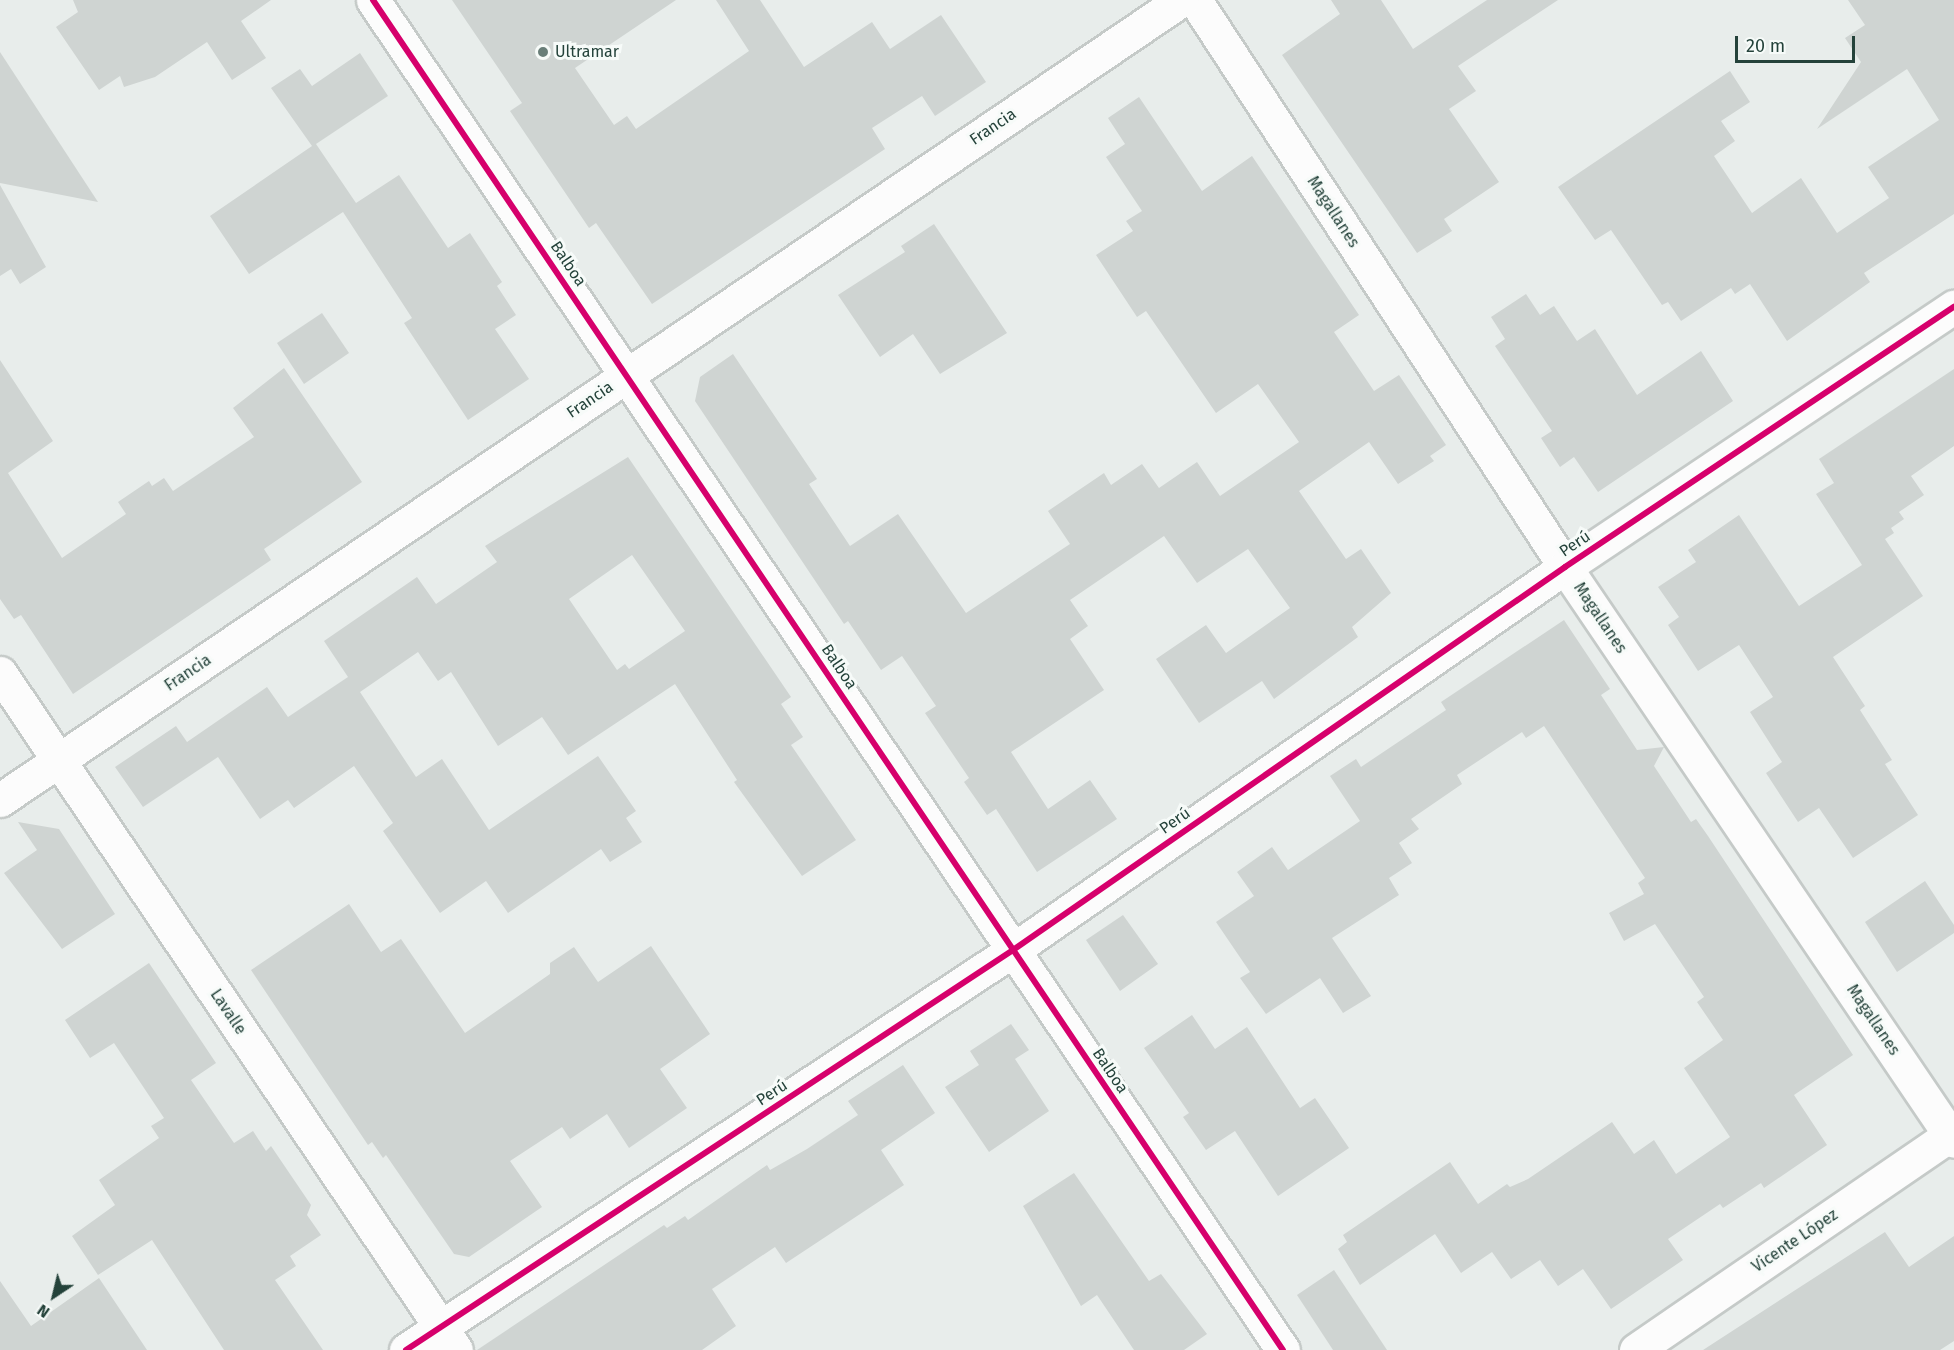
<!DOCTYPE html>
<meta charset="utf-8">
<style>
body{margin:0}
#map{position:relative;width:1954px;height:1350px;overflow:hidden;background:#e8edeb;font-family:"Fira Sans",sans-serif}
div>[style]{position:absolute}
[style*='--x']{left:calc(var(--x)*1px);top:calc(var(--y)*1px);width:calc(var(--w)*1px);rotate:calc(var(--a)*1deg)}
.building>*{inset:0;background:#cfd4d2}
.roads{filter:drop-shadow(2px 0 #c5cac8) drop-shadow(-2px 0 #c5cac8) drop-shadow(0 2px #c5cac8) drop-shadow(0 -2px #c5cac8)}
.minor>*{height:33px;margin:-16.5px;padding:0 16.5px;transform-origin:16.5px;border-radius:16.5px;background:#fcfcfc}
.cycleway>*{height:6px;margin:-3px;padding:0 3px;transform-origin:3px;border-radius:3px;background:#d6006c}
.dots>*{width:16px;height:16px;translate:-50% -50%;box-sizing:border-box;border:3px solid #f7fbf9;border-radius:50%}
span{translate:-50% -50%;white-space:nowrap;text-align:center;line-height:1.15;-webkit-text-stroke:6px #f7fbf9;paint-order:stroke}
.poi-label{font-size:16px;color:#24423a}
.left{translate:0 -50%;text-align:left}
.street-label{font-size:16px;color:#24423a}
.north{position:absolute;left:24px;top:1266px;width:60px;height:60px;-webkit-text-stroke:4px #f7fbf9;paint-order:stroke;rotate:215deg;font-size:16px;font-weight:700;line-height:24px;text-align:center;color:#24423a}
.north::after{content:'';display:block;margin:auto;width:21px;height:27px;background:#24423a;clip-path:polygon(50% 0,100% 100%,50% 72%,0 100%)}
.scale{position:absolute;left:1735px;top:36px;width:120px;height:27px;box-sizing:border-box;border:3px solid #24423a;border-top:0;padding-left:8px;font-size:18px;line-height:21px;white-space:nowrap;color:#24423a;-webkit-text-stroke:4px #f7fbf9;paint-order:stroke}
</style>
<div id="map">
<div class="building">
<i style="clip-path:polygon(73px 0,271px 0,241px 21px,266px 58px,232px 80px,207px 42px,155px 77px,124px 87px,120px 76px,99px 90px,56px 27px,78px 12px)"></i>
<i style="clip-path:polygon(452px 0,676px 0,575px 68px,614px 125px,627px 116px,636px 129px,749px 51px,716px 0,760px 0,804px 67px,872px 22px,890px 49px,941px 15px,986px 82px,935px 116px,922px 96px,872px 128px,885px 149px,652px 304px,596px 223px,589px 228px,510px 111px,522px 103px)"></i>
<i style="clip-path:polygon(1331px 0,1381px 0,1413px 49px,1487px 0,1558px 0,1458px 66px,1476px 91px,1449px 109px,1499px 182px,1444px 219px,1452px 231px,1417px 253px,1282px 55px,1340px 14px)"></i>
<i style="clip-path:polygon(1848px 0,1954px 0,1954px 214px,1864px 273px,1870px 282px,1787px 341px,1750px 284px,1735px 294px,1731px 288px,1681px 321px,1668px 302px,1662px 305px,1611px 230px,1595px 240px,1558px 187px,1730px 71px,1750px 102px,1721px 121px,1735px 141px,1714px 156px,1752px 213px,1801px 178px,1837px 233px,1889px 198px,1868px 167px,1939px 120px,1907px 69px,1817px 129px,1861px 62px,1845px 38px,1865px 25px)"></i>
<i style="clip-path:polygon(0 52px,98px 202px,0 183px)"></i>
<i style="clip-path:polygon(360px 53px,388px 96px,316px 144px,356px 203px,399px 175px,448px 248px,470px 233px,502px 282px,497px 286px,516px 315px,495px 329px,529px 379px,468px 420px,404px 323px,412px 318px,343px 212px,249px 274px,210px 216px,312px 146px,271px 88px,300px 69px,312px 86px)"></i>
<i style="clip-path:polygon(1139px 97px,1202px 191px,1252px 156px,1359px 315px,1334px 332px,1374px 391px,1399px 375px,1446px 445px,1430px 456px,1434px 461px,1398px 484px,1369px 442px,1299px 491px,1346px 559px,1361px 549px,1391px 593px,1352px 627px,1358px 637px,1274px 699px,1262px 681px,1199px 723px,1156px 659px,1206px 625px,1226px 653px,1290px 608px,1248px 549px,1197px 583px,1164px 536px,1070px 600px,1088px 626px,1070px 639px,1104px 690px,1011px 752px,1048px 809px,1090px 780px,1117px 819px,1037px 872px,996px 809px,987px 815px,964px 782px,969px 778px,925px 713px,936px 706px,902px 656px,881px 670px,848px 621px,844px 624px,695px 401px,700px 377px,733px 354px,817px 479px,809px 484px,850px 546px,898px 514px,966px 613px,1070px 544px,1048px 511px,1104px 473px,1111px 485px,1142px 464px,1159px 488px,1197px 462px,1220px 496px,1299px 442px,1258px 384px,1216px 413px,1146px 311px,1137px 317px,1096px 255px,1133px 231px,1126px 221px,1142px 211px,1106px 157px,1125px 144px,1108px 118px)"></i>
<i style="clip-path:polygon(0 185px,46px 267px,20px 284px,11px 269px,0 276px)"></i>
<i style="clip-path:polygon(934px 224px,1007px 333px,940px 374px,913px 334px,880px 357px,838px 295px,905px 252px,901px 246px)"></i>
<i style="clip-path:polygon(1526px 294px,1540px 315px,1554px 306px,1577px 341px,1595px 329px,1637px 395px,1701px 351px,1733px 401px,1598px 492px,1574px 457px,1560px 467px,1541px 438px,1552px 431px,1495px 346px,1505px 339px,1491px 317px)"></i>
<i style="clip-path:polygon(322px 313px,349px 353px,304px 384px,277px 343px)"></i>
<i style="clip-path:polygon(0 360px,53px 441px,8px 473px,62px 558px,126px 514px,118px 502px,149px 481px,152px 486px,164px 478px,173px 491px,254px 437px,233px 408px,284px 368px,362px 482px,264px 549px,271px 560px,73px 694px,21px 615px,14px 619px,0 599px)"></i>
<i style="clip-path:polygon(1954px 369px,1954px 446px,1911px 476px,1924px 495px,1899px 512px,1904px 519px,1891px 528px,1894px 533px,1885px 539px,1923px 596px,1833px 657px,1865px 706px,1860px 710px,1892px 760px,1885px 764px,1918px 815px,1853px 858px,1819px 808px,1798px 822px,1766px 773px,1782px 762px,1750px 712px,1773px 697px,1739px 645px,1698px 671px,1668px 625px,1679px 617px,1658px 587px,1696px 562px,1688px 550px,1739px 515px,1799px 606px,1862px 565px,1816px 494px,1834px 483px,1819px 459px)"></i>
<i style="clip-path:polygon(evenodd,628px 457px,791px 697px,781px 704px,803px 737px,791px 745px,856px 840px,802px 876px,734px 782px,737px 780px,675px 684px,568px 755px,542px 717px,498px 746px,451px 672px,438px 681px,418px 652px,360px 692px,416px 777px,442px 759px,489px 830px,598px 756px,636px 811px,626px 818px,642px 842px,610px 862px,601px 849px,508px 913px,486px 881px,440px 913px,383px 831px,393px 823px,354px 766px,294px 808px,288px 800px,260px 819px,218px 757px,143px 807px,115px 767px,176px 726px,187px 742px,267px 687px,288px 717px,348px 677px,324px 641px,417px 577px,436px 604px,497px 562px,485px 546px,628px 457px,632px 555px,685px 631px,629px 669px,625px 664px,617px 670px,569px 599px,632px 555px)"></i>
<i style="clip-path:polygon(1564px 620px,1610px 689px,1601px 695px,1637px 750px,1664px 747px,1654px 766px,1691px 822px,1696px 819px,1708px 836px,1853px 1055px,1794px 1095px,1827px 1145px,1764px 1188px,1761px 1183px,1723px 1208px,1720px 1204px,1668px 1239px,1683px 1260px,1611px 1309px,1583px 1269px,1558px 1286px,1540px 1260px,1511px 1279px,1492px 1252px,1461px 1273px,1435px 1234px,1360px 1285px,1338px 1249px,1347px 1242px,1343px 1235px,1450px 1162px,1478px 1204px,1507px 1184px,1510px 1187px,1528px 1179px,1612px 1122px,1634px 1154px,1654px 1140px,1676px 1174px,1730px 1137px,1684px 1068px,1723px 1040px,1697px 1002px,1704px 997px,1655px 924px,1624px 941px,1609px 913px,1644px 894px,1638px 883px,1645px 878px,1544px 726px,1526px 738px,1522px 732px,1457px 775px,1462px 784px,1411px 819px,1419px 829px,1399px 843px,1412px 863px,1389px 878px,1399px 895px,1332px 938px,1371px 996px,1343px 1013px,1320px 978px,1266px 1014px,1240px 978px,1250px 972px,1216px 922px,1254px 896px,1237px 872px,1272px 847px,1288px 870px,1360px 821px,1330px 776px,1356px 759px,1361px 767px,1446px 710px,1441px 702px)"></i>
<i style="clip-path:polygon(18px 822px,59px 829px,115px 914px,62px 949px,4px 873px,37px 850px)"></i>
<i style="clip-path:polygon(1925px 881px,1954px 925px,1954px 933px,1897px 972px,1865px 922px)"></i>
<i style="clip-path:polygon(349px 904px,381px 952px,401px 939px,465px 1033px,550px 974px,550px 963px,574px 947px,598px 982px,651px 946px,710px 1034px,660px 1069px,687px 1108px,629px 1148px,607px 1114px,570px 1139px,562px 1127px,510px 1161px,542px 1207px,469px 1257px,454px 1254px,386px 1155px,383px 1158px,372px 1142px,368px 1145px,251px 970px)"></i>
<i style="clip-path:polygon(1123px 915px,1158px 964px,1120px 991px,1086px 940px)"></i>
<i style="clip-path:polygon(149px 963px,216px 1063px,191px 1080px,234px 1143px,253px 1131px,266px 1151px,271px 1146px,311px 1205px,307px 1215px,321px 1235px,290px 1256px,296px 1266px,275px 1280px,323px 1350px,224px 1350px,152px 1240px,98px 1275px,72px 1236px,115px 1205px,99px 1180px,159px 1138px,151px 1126px,164px 1118px,114px 1043px,90px 1058px,65px 1020px)"></i>
<i style="clip-path:polygon(1192px 1015px,1215px 1049px,1247px 1027px,1300px 1108px,1315px 1098px,1349px 1148px,1278px 1196px,1235px 1131px,1206px 1150px,1183px 1117px,1189px 1113px,1144px 1048px)"></i>
<i style="clip-path:polygon(1011px 1024px,1029px 1050px,1015px 1059px,1049px 1111px,989px 1152px,945px 1087px,979px 1065px,970px 1051px)"></i>
<i style="clip-path:polygon(903px 1065px,935px 1113px,881px 1150px,904px 1185px,786px 1263px,775px 1247px,712px 1289px,736px 1326px,702px 1350px,477px 1350px,664px 1225px,667px 1228px,685px 1216px,688px 1220px,767px 1165px,770px 1170px,807px 1149px,858px 1115px,848px 1101px)"></i>
<i style="clip-path:polygon(1074px 1173px,1149px 1281px,1161px 1274px,1207px 1334px,1184px 1350px,1134px 1350px,1097px 1295px,1081px 1306px,1023px 1206px)"></i>
<i style="clip-path:polygon(1885px 1232px,1909px 1267px,1954px 1236px,1954px 1341px,1940px 1350px,1703px 1350px)"></i>
<i style="clip-path:polygon(1334px 1270px,1387px 1350px,1333px 1350px,1297px 1295px)"></i>
<i style="clip-path:polygon(99px 1278px,147px 1350px,0 1350px,0 1281px,31px 1326px)"></i>
</div>
<div class="roads">
<div class="minor">
<i style="--x:373;--y:0;--w:1628;--a:56.02"></i>
<i style="--x:1195;--y:0;--w:677;--a:56.87"></i>
<i style="--x:1565;--y:567;--w:693;--a:55.87"></i>
<i style="--x:0;--y:673;--w:816;--a:56.04"></i>
<i style="--x:0;--y:800;--w:1426;--a:-34.11"></i>
<i style="--x:406;--y:1350;--w:727;--a:-33.38"></i>
<i style="--x:1013;--y:950;--w:672;--a:-34.75"></i>
<i style="--x:1565;--y:567;--w:468;--a:-33.8"></i>
<i style="--x:1636;--y:1350;--w:386;--a:-34.4"></i>
</div>
</div>
<div class="cycleway">
<i style="--x:373;--y:0;--w:1628;--a:56.02"></i>
<i style="--x:406;--y:1350;--w:727;--a:-33.38"></i>
<i style="--x:1013;--y:950;--w:672;--a:-34.75"></i>
<i style="--x:1565;--y:567;--w:468;--a:-33.8"></i>
</div>
<div class="dots">
<i style="left:543px;top:52px;background:#697e78"></i>
</div>
<div class="poi-label">
<span class="left" style="left:555px;top:52px">Ultramar</span>
</div>
<div class="street-label">
<span style="left:993px;top:127px;rotate:-34deg">Francia</span>
<span style="left:1333px;top:212px;rotate:57deg">Magallanes</span>
<span style="left:568px;top:264px;rotate:56deg">Balboa</span>
<span style="left:590px;top:400px;rotate:-34deg">Francia</span>
<span style="left:1575px;top:544px;rotate:-34deg">Perú</span>
<span style="left:1600px;top:618px;rotate:56deg">Magallanes</span>
<span style="left:839px;top:667px;rotate:56deg">Balboa</span>
<span style="left:188px;top:673px;rotate:-34deg">Francia</span>
<span style="left:1175px;top:821px;rotate:-35deg">Perú</span>
<span style="left:228px;top:1012px;rotate:56deg">Lavalle</span>
<span style="left:1873px;top:1020px;rotate:56deg">Magallanes</span>
<span style="left:1110px;top:1071px;rotate:56deg">Balboa</span>
<span style="left:772px;top:1093px;rotate:-33deg">Perú</span>
<span style="left:1795px;top:1241px;rotate:-34deg">Vicente López</span>
</div>
<div class="north">N</div>
<div class="scale">20 m</div>
</div>
